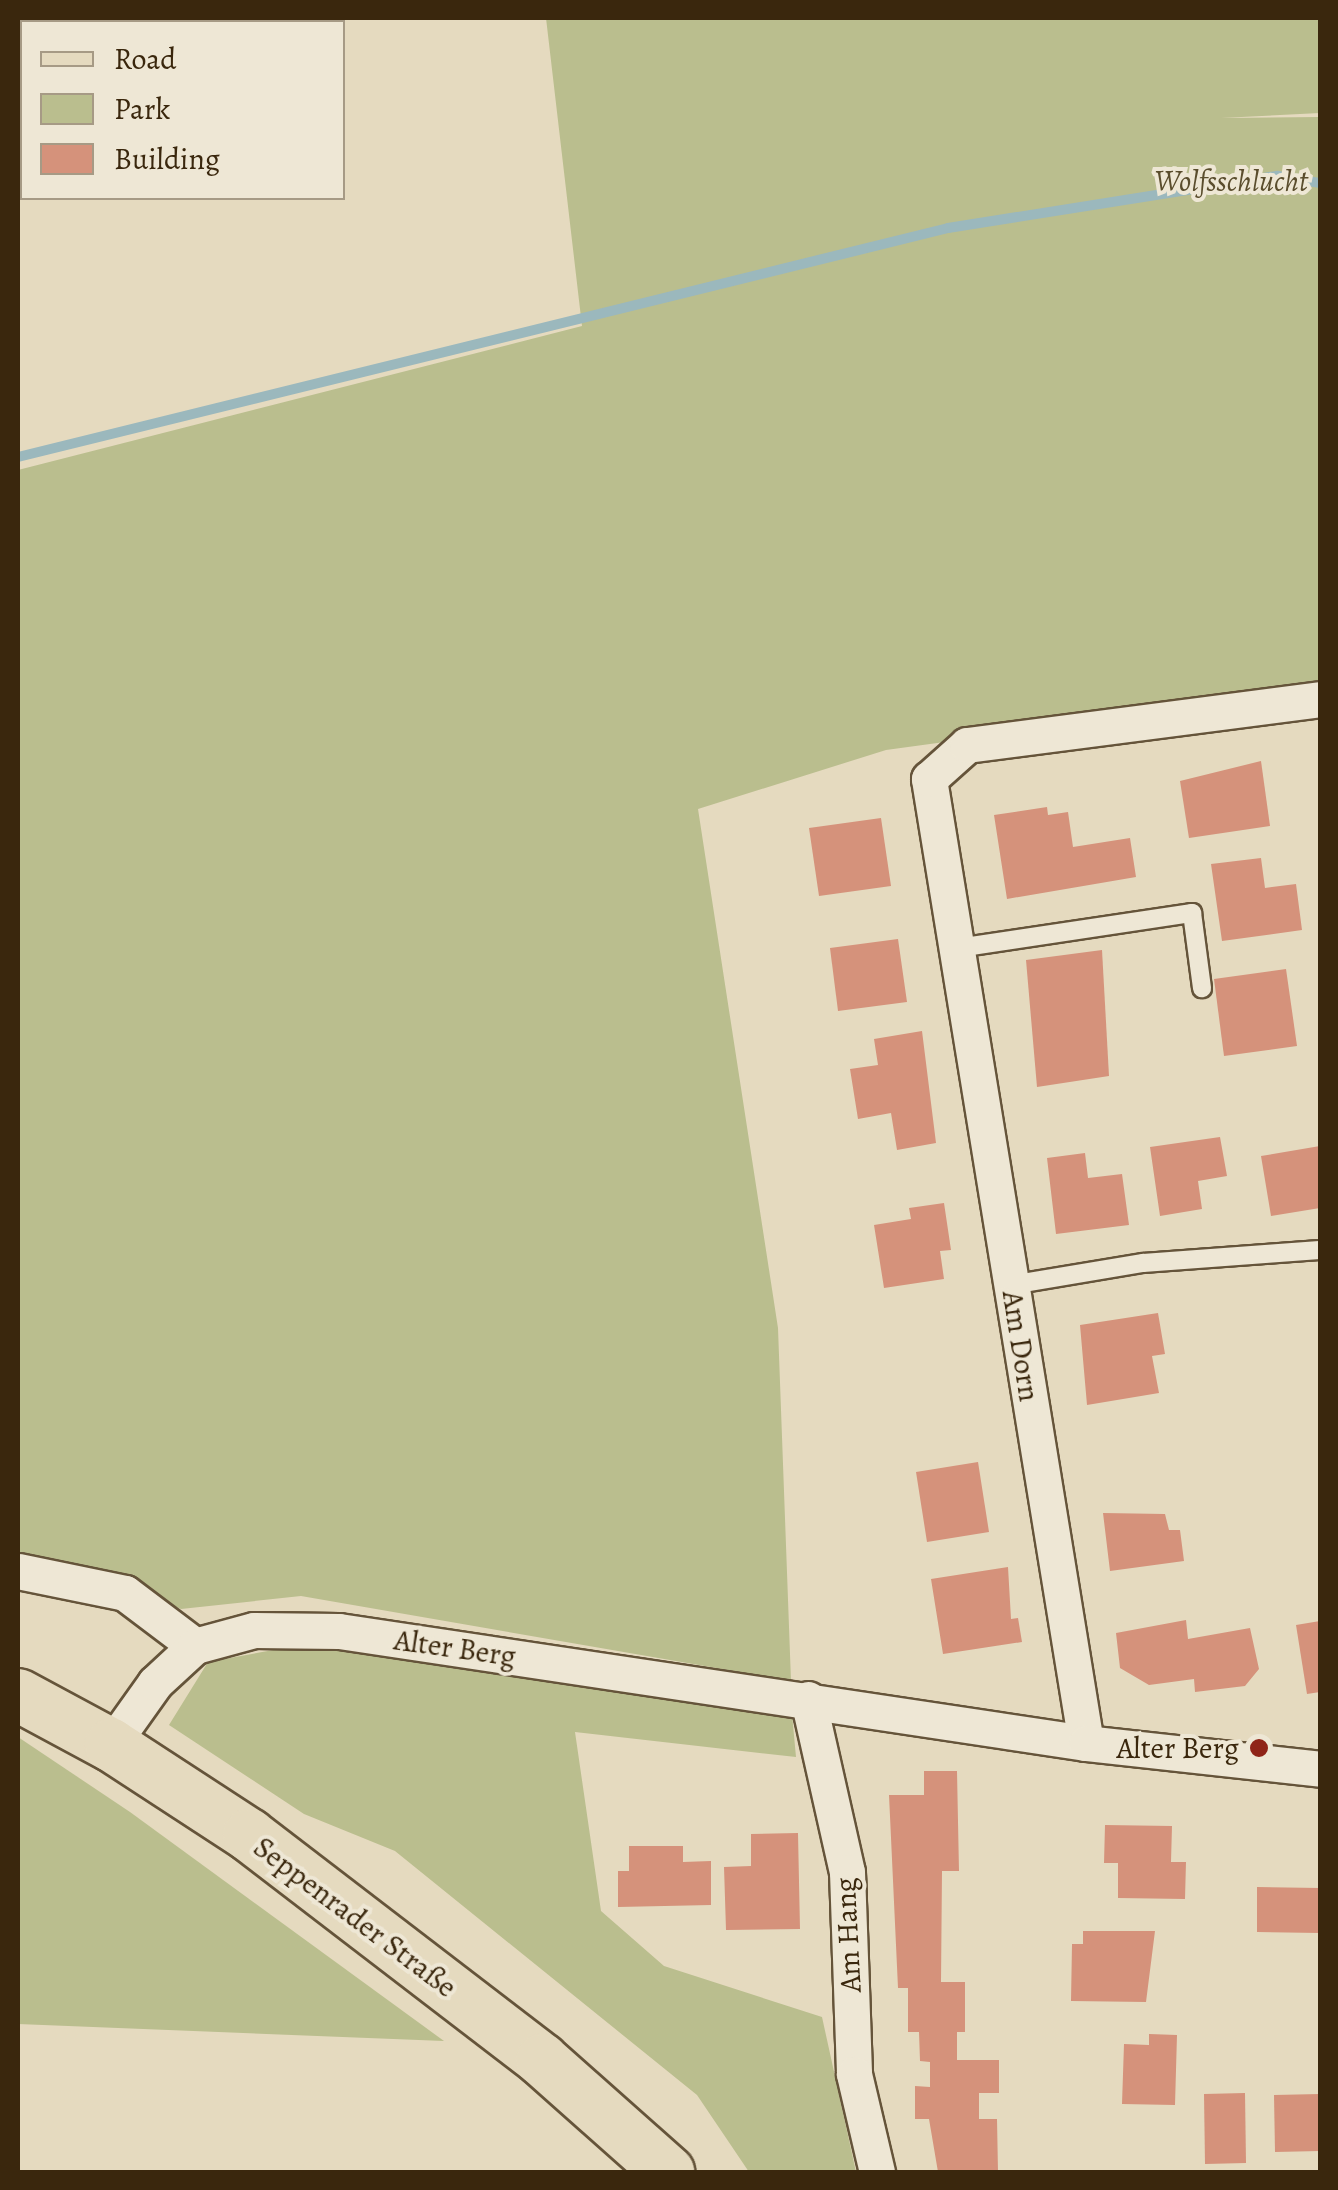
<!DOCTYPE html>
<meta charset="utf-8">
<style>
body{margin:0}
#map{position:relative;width:1338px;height:2190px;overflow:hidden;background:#e5dabf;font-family:Alegreya,serif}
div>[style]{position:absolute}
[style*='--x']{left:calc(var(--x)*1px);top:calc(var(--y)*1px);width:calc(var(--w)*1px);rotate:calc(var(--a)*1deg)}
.green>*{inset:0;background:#babe8e}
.stream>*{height:10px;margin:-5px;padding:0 5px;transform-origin:5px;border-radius:5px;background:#9bb8bd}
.building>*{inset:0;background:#d5927b}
.roads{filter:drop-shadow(2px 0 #65543a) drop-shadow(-2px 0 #65543a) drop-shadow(0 2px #65543a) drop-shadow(0 -2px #65543a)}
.lane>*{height:18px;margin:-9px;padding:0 9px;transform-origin:9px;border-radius:9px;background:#eee7d5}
.street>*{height:35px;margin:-17.5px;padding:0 17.5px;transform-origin:17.5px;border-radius:17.5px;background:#eee7d5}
.primary>*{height:52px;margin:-26px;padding:0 26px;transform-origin:26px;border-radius:26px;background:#e5dabf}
.dots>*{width:28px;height:28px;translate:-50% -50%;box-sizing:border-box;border:5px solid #eee7d5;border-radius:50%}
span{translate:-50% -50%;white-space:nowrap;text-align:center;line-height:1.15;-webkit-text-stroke:8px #eee7d5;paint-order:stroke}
.park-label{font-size:30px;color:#5a4d2d;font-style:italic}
.street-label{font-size:30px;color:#3a270d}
.poi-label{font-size:30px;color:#3a270d}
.right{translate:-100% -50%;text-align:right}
.frame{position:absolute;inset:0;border:20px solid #3a270d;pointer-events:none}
.legend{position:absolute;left:20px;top:20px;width:325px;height:180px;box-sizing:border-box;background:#eee7d5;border:2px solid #a69a85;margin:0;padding:12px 18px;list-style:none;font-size:30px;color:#3a270d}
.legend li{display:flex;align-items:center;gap:20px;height:50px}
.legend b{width:50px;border:2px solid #a69a85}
</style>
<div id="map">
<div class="green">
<i style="clip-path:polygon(546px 18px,1320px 18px,1320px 113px,1221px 118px,1320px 117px,1320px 691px,886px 750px,698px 809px,778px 1328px,791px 1681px,301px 1596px,181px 1609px,108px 1577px,18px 1555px,18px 470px,582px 326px)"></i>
<i style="clip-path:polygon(317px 1642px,792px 1714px,796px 1757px,575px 1732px,601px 1911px,664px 1966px,822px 2017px,856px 2172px,749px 2172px,697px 2095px,395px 1851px,304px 1814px,169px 1725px,208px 1662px)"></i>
<i style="clip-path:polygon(18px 1737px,130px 1812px,444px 2041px,18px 2024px)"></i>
</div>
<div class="stream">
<i style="--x:18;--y:457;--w:958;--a:-13.83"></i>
<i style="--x:948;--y:228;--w:334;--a:-9"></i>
<i style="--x:1278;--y:176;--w:43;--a:9.5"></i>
</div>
<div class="building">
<i style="clip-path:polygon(1261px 761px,1270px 826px,1189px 838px,1180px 781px)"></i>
<i style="clip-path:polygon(1047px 807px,1048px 815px,1068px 812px,1073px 847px,1130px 838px,1136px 877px,1007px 899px,994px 815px)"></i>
<i style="clip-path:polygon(881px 818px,891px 886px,819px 896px,809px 828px)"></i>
<i style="clip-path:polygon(1261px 858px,1265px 888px,1296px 884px,1302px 930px,1222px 941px,1211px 864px)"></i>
<i style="clip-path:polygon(898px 939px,907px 1002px,838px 1011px,830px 948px)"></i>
<i style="clip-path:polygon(1102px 950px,1109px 1076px,1037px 1087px,1026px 960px)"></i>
<i style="clip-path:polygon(1286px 969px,1297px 1046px,1224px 1056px,1214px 979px)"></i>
<i style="clip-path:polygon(922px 1031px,936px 1143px,897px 1150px,891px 1113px,858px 1119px,850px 1069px,878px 1065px,874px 1039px)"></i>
<i style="clip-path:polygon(1220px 1137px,1227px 1176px,1198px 1181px,1202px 1209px,1160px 1216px,1150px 1147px)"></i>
<i style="clip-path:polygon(1320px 1146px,1320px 1208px,1271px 1216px,1261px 1156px)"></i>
<i style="clip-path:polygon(1085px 1153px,1088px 1178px,1122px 1174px,1129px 1225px,1056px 1234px,1047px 1158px)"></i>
<i style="clip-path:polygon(944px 1203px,951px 1250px,940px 1251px,944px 1279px,884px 1288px,874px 1225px,911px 1219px,909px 1208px)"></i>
<i style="clip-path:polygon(1158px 1313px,1165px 1354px,1152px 1356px,1159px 1393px,1087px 1405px,1080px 1325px)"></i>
<i style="clip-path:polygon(978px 1462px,989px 1532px,927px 1542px,916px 1472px)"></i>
<i style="clip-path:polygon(1103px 1513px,1165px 1514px,1169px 1530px,1180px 1530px,1184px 1561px,1110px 1571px)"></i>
<i style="clip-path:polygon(1008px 1567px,1011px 1619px,1018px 1618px,1022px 1642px,943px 1654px,931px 1579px)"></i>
<i style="clip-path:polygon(1186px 1620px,1188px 1639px,1250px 1628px,1259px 1669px,1245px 1686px,1195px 1692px,1194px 1679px,1149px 1685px,1120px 1668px,1116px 1633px)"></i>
<i style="clip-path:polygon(1320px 1621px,1320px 1692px,1307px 1694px,1296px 1625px)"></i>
<i style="clip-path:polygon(924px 1771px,957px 1771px,959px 1871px,942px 1871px,941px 1982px,965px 1982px,965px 2032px,957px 2032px,957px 2060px,999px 2060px,999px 2093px,979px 2093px,979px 2119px,997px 2119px,998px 2172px,938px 2172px,929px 2119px,915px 2119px,915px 2086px,930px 2087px,930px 2062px,920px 2061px,919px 2032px,908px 2032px,908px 1988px,898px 1988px,889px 1795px,924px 1795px)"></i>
<i style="clip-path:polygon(1105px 1825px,1172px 1826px,1171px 1862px,1186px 1862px,1185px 1899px,1118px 1898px,1118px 1863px,1104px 1863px)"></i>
<i style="clip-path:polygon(798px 1833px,800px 1929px,726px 1930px,724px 1867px,751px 1866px,751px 1834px)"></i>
<i style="clip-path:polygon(629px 1846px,683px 1846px,683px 1862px,711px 1861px,711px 1905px,618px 1907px,618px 1871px,629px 1871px)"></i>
<i style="clip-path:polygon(1257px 1887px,1320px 1888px,1320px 1933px,1257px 1932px)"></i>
<i style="clip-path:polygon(1083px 1931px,1155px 1931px,1146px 2002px,1071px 2001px,1072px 1944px,1083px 1944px)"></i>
<i style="clip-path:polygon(1149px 2034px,1177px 2035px,1175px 2105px,1122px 2104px,1124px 2044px,1149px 2045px)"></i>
<i style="clip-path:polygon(1245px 2093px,1246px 2163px,1205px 2164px,1204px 2094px)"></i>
<i style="clip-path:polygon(1320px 2094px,1320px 2151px,1275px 2152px,1274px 2095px)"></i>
</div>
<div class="roads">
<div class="lane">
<i style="--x:958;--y:948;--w:237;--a:-8.5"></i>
<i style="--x:1192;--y:913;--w:76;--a:82.4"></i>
<i style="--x:1011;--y:1285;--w:134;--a:-9.5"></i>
<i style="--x:1143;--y:1263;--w:177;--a:-4.2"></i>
</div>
<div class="street">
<i style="--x:18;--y:1571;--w:109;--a:11.6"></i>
<i style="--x:125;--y:1593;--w:88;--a:37.1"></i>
<i style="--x:808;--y:1699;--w:177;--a:77.3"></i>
<i style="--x:847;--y:1872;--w:202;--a:88"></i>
<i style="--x:854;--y:2074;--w:101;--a:76.8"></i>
<i style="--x:1086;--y:1743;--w:977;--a:-99.25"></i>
<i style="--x:929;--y:779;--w:51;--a:-41.8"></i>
<i style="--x:967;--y:745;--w:356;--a:-7.4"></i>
<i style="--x:111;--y:1745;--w:76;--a:-54.6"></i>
<i style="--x:155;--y:1683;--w:54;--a:-42.8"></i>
<i style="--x:195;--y:1646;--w:61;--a:-15.2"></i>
<i style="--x:254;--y:1630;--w:85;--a:0.7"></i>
<i style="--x:339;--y:1631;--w:755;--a:8.53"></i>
<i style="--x:1086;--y:1743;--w:235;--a:6.3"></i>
</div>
<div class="primary">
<i style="--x:18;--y:1695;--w:106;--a:28.3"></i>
<i style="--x:111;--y:1745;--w:165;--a:33.1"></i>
<i style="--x:249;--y:1835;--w:369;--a:37.5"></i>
<i style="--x:542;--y:2060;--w:169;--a:41.6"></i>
</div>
</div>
<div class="dots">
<i style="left:1259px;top:1748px;background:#8f2418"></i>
</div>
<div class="park-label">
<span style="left:1231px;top:181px">Wolfsschlucht</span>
</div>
<div class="street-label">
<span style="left:1021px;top:1346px;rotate:81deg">Am Dorn</span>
<span style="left:455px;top:1648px;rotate:8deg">Alter Berg</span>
<span style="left:355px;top:1917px;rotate:37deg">Seppenrader Straße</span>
<span style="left:848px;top:1935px;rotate:-93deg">Am Hang</span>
</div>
<div class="poi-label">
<span class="right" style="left:1239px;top:1748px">Alter Berg</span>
</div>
<div class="frame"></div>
<ul class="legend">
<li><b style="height:12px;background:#e5dabf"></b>Road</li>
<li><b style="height:28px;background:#babe8e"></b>Park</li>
<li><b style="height:28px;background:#d5927b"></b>Building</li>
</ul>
</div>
